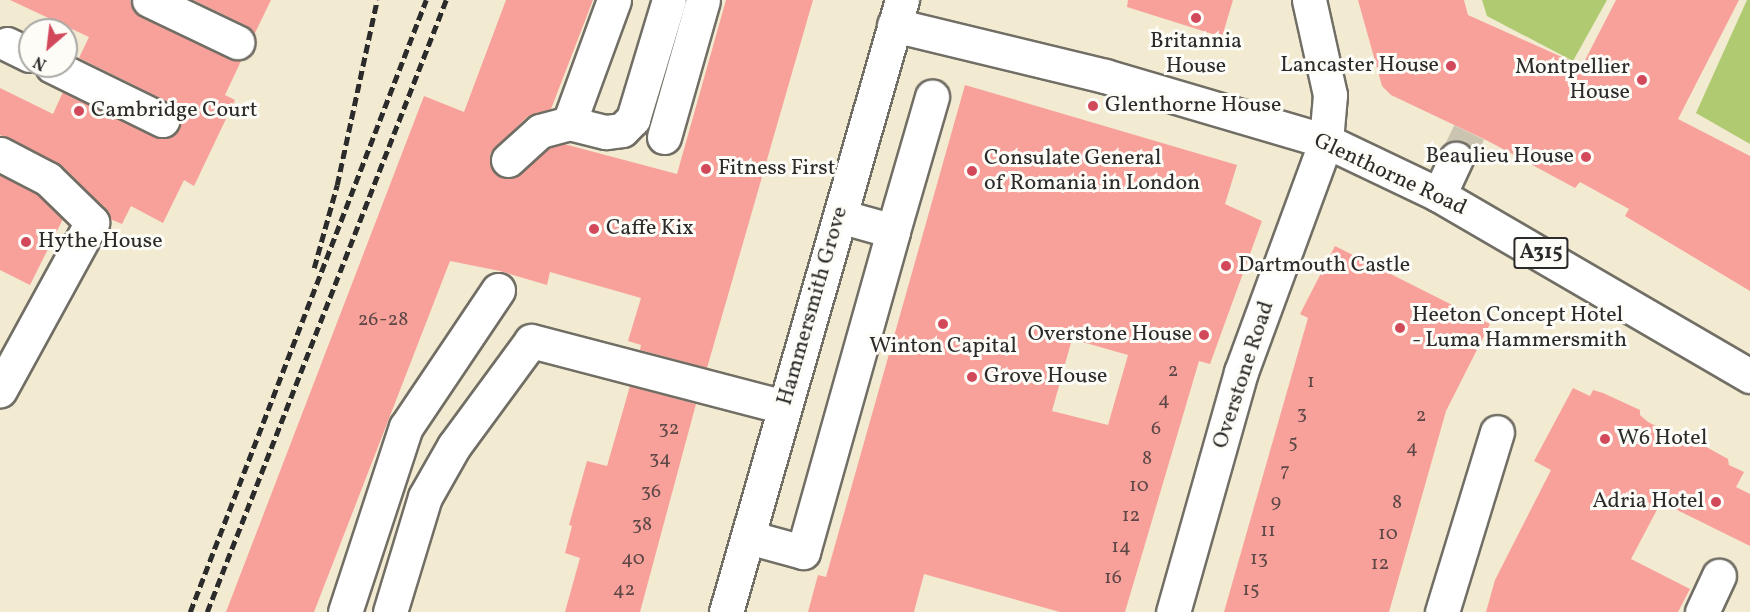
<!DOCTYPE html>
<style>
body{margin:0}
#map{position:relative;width:1750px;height:612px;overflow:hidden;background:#f2ead1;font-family:Vollkorn,serif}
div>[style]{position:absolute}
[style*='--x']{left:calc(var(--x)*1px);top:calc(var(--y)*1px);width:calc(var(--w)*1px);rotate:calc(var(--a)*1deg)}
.green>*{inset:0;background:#afca71}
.building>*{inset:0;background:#f8a19b}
.minor-tunnel>*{height:33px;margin-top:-16.5px;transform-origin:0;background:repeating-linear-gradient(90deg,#cac4b0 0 33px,transparent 0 49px)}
.roads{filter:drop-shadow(2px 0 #716e65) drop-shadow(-2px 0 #716e65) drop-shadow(0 2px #716e65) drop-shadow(0 -2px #716e65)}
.minor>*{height:33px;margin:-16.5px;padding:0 16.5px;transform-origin:16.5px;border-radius:16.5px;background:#fff}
.major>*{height:33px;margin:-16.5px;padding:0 16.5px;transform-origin:16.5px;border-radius:16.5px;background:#fff}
.rail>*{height:4.5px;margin-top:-2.25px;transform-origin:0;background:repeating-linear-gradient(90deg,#2b2b2b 0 9px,transparent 0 13.5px)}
.dots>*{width:16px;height:16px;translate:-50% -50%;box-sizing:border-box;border:3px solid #fdfcf7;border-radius:50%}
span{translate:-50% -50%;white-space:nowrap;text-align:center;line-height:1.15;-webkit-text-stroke:6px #fdfcf7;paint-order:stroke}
.number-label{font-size:20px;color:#5e4847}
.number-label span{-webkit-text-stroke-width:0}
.shield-label span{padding:2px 4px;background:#fdfcf7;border:2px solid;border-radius:4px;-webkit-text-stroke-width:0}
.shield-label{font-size:21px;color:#2b2b2b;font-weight:700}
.poi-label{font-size:22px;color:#2b2b2b}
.right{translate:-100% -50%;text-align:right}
.left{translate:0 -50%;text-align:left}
.street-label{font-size:22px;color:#2b2b2b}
.north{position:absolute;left:18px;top:18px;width:60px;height:60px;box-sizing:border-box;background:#fdfcf7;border:2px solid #a9a8a5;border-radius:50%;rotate:208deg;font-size:16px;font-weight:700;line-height:24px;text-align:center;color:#2b2b2b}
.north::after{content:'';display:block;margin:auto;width:21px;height:27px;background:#d1495b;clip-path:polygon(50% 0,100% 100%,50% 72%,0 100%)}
</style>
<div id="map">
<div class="green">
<i style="clip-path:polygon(1482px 0,1607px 0,1573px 61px,1487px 16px)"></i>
<i style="clip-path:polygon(1747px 0,1750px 0,1750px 144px,1696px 113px)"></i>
</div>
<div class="building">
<i style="clip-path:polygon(10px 0,130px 0,133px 10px,141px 17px,229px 59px,242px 59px,225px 95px,235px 100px,194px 186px,184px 180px,163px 223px,131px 206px,122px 224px,110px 219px,105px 209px,61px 165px,0 135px,0 88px,53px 114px,63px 92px,163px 139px,173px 135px,179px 128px,181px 119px,178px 110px,170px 103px,79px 58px,89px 37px)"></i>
<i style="clip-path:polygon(193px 0,271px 0,254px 35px,245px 25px)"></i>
<i style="clip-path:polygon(506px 0,593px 0,551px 109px,527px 117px,490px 154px,490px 163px,494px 172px,502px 178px,511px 178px,521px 174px,549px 148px,564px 144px,677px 174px,726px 0,813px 0,707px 368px,640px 350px,641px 345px,628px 341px,641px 298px,550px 272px,547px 285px,500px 271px,450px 261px,314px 612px,226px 612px,424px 96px,464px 112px)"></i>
<i style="clip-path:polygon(1128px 0,1233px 0,1222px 37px,1127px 7px)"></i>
<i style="clip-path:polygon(1358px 0,1464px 0,1468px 15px,1582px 66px,1616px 0,1739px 0,1678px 119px,1750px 156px,1750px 291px,1625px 216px,1629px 209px,1580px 182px,1575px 188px,1488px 141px,1391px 95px,1382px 86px)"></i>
<i style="clip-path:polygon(evenodd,965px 85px,1237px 165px,1225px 204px,1262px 221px,1210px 364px,1199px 361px,1125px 612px,1060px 612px,924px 574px,914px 612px,808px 612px,818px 575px,826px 577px,965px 85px,1072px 339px,1128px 355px,1108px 425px,1052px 411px,1072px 339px)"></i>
<i style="clip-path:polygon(0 175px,37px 194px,63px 219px,30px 285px,0 270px)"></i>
<i style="clip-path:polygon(1335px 246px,1490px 324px,1446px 411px,1389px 612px,1224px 612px,1308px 318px,1300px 314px)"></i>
<i style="clip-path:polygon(630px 386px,696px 404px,640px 612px,565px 612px,580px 558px,565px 553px,572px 526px,569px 525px,587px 461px,607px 466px)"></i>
<i style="clip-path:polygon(1573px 388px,1590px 396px,1593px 390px,1603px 393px,1640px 410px,1640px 415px,1648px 422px,1687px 442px,1692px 439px,1728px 459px,1729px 465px,1744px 472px,1736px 487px,1750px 494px,1750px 546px,1661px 502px,1631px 559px,1690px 589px,1678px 612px,1486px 612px,1495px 580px,1551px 470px,1534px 461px)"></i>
</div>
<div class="minor-tunnel">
<i style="--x:1456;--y:159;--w:30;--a:-64"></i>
</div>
<div class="roads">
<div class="minor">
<i style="--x:149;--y:0;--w:98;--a:25.5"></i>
<i style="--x:894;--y:25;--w:217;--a:13.6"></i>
<i style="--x:1105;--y:76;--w:230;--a:16.4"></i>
<i style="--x:1326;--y:141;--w:246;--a:110.2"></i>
<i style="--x:1241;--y:372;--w:249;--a:105.8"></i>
<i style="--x:7;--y:44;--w:25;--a:26"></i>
<i style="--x:52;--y:66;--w:123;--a:26.1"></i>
<i style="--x:569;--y:123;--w:131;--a:-69.9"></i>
<i style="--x:664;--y:137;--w:142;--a:-74.1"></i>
<i style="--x:0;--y:154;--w:54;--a:27.5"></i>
<i style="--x:48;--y:179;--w:62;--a:44.3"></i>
<i style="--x:92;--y:222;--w:192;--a:118.7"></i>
<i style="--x:508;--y:160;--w:43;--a:-42.2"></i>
<i style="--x:540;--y:131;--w:30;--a:-15"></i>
<i style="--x:569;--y:123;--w:38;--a:14"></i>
<i style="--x:606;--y:132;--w:16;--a:-7"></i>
<i style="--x:622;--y:130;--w:16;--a:-45"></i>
<i style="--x:633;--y:119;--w:124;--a:-73.2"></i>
<i style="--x:1439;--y:195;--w:40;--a:-65"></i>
<i style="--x:893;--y:231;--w:140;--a:-73.8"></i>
<i style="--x:748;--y:537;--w:57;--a:15.3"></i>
<i style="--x:803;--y:552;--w:333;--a:-74.3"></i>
<i style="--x:893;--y:231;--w:55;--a:-164.2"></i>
<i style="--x:345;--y:612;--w:195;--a:-71.8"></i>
<i style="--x:406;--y:427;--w:165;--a:-56.1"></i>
<i style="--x:390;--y:612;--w:120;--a:-73.1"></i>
<i style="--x:425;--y:497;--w:59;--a:-60.4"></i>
<i style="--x:454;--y:446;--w:130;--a:-53.7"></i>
<i style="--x:531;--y:341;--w:261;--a:14.6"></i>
<i style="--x:726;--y:612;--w:637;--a:-73.96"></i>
<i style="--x:1442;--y:612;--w:188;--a:-73"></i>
<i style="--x:1702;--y:612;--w:40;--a:-65"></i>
</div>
<div class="major">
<i style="--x:1309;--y:0;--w:97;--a:77.5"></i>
<i style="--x:1330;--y:95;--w:46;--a:95"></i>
<i style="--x:1326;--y:141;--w:125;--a:25.5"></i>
<i style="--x:1439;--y:195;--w:360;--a:30.2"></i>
</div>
</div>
<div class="rail">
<i style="--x:314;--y:268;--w:86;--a:-74.5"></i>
<i style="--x:337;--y:185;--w:189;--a:-77.8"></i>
<i style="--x:190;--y:612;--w:656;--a:-68.91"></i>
<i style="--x:207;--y:612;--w:657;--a:-68.67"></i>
</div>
<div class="dots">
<i style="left:1196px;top:18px;background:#d1495b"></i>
<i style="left:1451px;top:66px;background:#d1495b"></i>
<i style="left:1642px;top:80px;background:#d1495b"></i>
<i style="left:1093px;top:106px;background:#d1495b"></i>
<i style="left:79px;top:111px;background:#d1495b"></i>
<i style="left:1586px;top:157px;background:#d1495b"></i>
<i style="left:706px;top:169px;background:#d1495b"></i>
<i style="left:972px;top:171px;background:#d1495b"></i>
<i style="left:594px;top:229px;background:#d1495b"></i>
<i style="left:26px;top:242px;background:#d1495b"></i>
<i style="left:1226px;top:266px;background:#d1495b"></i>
<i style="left:943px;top:324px;background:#d1495b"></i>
<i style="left:1400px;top:328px;background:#d1495b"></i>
<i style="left:1204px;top:335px;background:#d1495b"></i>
<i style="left:972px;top:377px;background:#d1495b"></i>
<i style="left:1605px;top:439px;background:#d1495b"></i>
<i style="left:1716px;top:502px;background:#d1495b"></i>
</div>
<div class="number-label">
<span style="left:383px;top:320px">26-28</span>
<span style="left:1173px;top:371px">2</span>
<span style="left:1311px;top:382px">1</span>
<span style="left:1164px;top:400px">4</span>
<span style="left:1302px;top:414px">3</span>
<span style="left:1421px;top:416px">2</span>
<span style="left:669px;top:429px">32</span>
<span style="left:1156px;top:429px">6</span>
<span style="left:1293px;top:443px">5</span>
<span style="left:1412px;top:448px">4</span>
<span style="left:660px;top:459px">34</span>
<span style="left:1147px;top:459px">8</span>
<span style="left:1285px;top:471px">7</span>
<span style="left:1139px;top:486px">10</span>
<span style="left:651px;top:492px">36</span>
<span style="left:1276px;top:502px">9</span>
<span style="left:1397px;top:503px">8</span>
<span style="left:1131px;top:516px">12</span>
<span style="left:642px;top:525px">38</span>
<span style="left:1268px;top:531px">11</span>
<span style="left:1388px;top:534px">10</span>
<span style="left:1121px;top:547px">14</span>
<span style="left:633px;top:559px">40</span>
<span style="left:1259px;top:559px">13</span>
<span style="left:1380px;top:564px">12</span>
<span style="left:1113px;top:578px">16</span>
<span style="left:624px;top:590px">42</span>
<span style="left:1251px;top:590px">15</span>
</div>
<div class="shield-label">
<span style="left:1541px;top:253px">A315</span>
</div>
<div class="poi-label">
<span style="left:1196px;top:54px">Britannia<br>House</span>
<span class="right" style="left:1439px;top:66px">Lancaster House</span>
<span class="right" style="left:1630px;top:80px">Montpellier<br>House</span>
<span class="left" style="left:1105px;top:106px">Glenthorne House</span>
<span class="left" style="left:91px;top:111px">Cambridge Court</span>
<span class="right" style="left:1574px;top:157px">Beaulieu House</span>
<span class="left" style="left:984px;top:171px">Consulate General<br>of Romania in London</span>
<span class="left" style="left:718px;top:169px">Fitness First</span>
<span class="left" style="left:606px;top:229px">Caffe Kix</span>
<span class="left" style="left:38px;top:242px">Hythe House</span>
<span class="left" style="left:1238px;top:266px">Dartmouth Castle</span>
<span class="left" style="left:1412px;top:328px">Heeton Concept Hotel<br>- Luma Hammersmith</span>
<span class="right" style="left:1192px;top:335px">Overstone House</span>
<span style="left:943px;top:347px">Winton Capital</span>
<span class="left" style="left:984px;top:377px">Grove House</span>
<span class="left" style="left:1617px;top:439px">W6 Hotel</span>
<span class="right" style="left:1704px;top:502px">Adria Hotel</span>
</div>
<div class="street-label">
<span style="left:1390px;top:175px;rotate:25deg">Glenthorne Road</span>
<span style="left:813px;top:306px;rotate:-74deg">Hammersmith Grove</span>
<span style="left:1244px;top:375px;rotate:-72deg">Overstone Road</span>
</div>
<div class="north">N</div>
</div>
